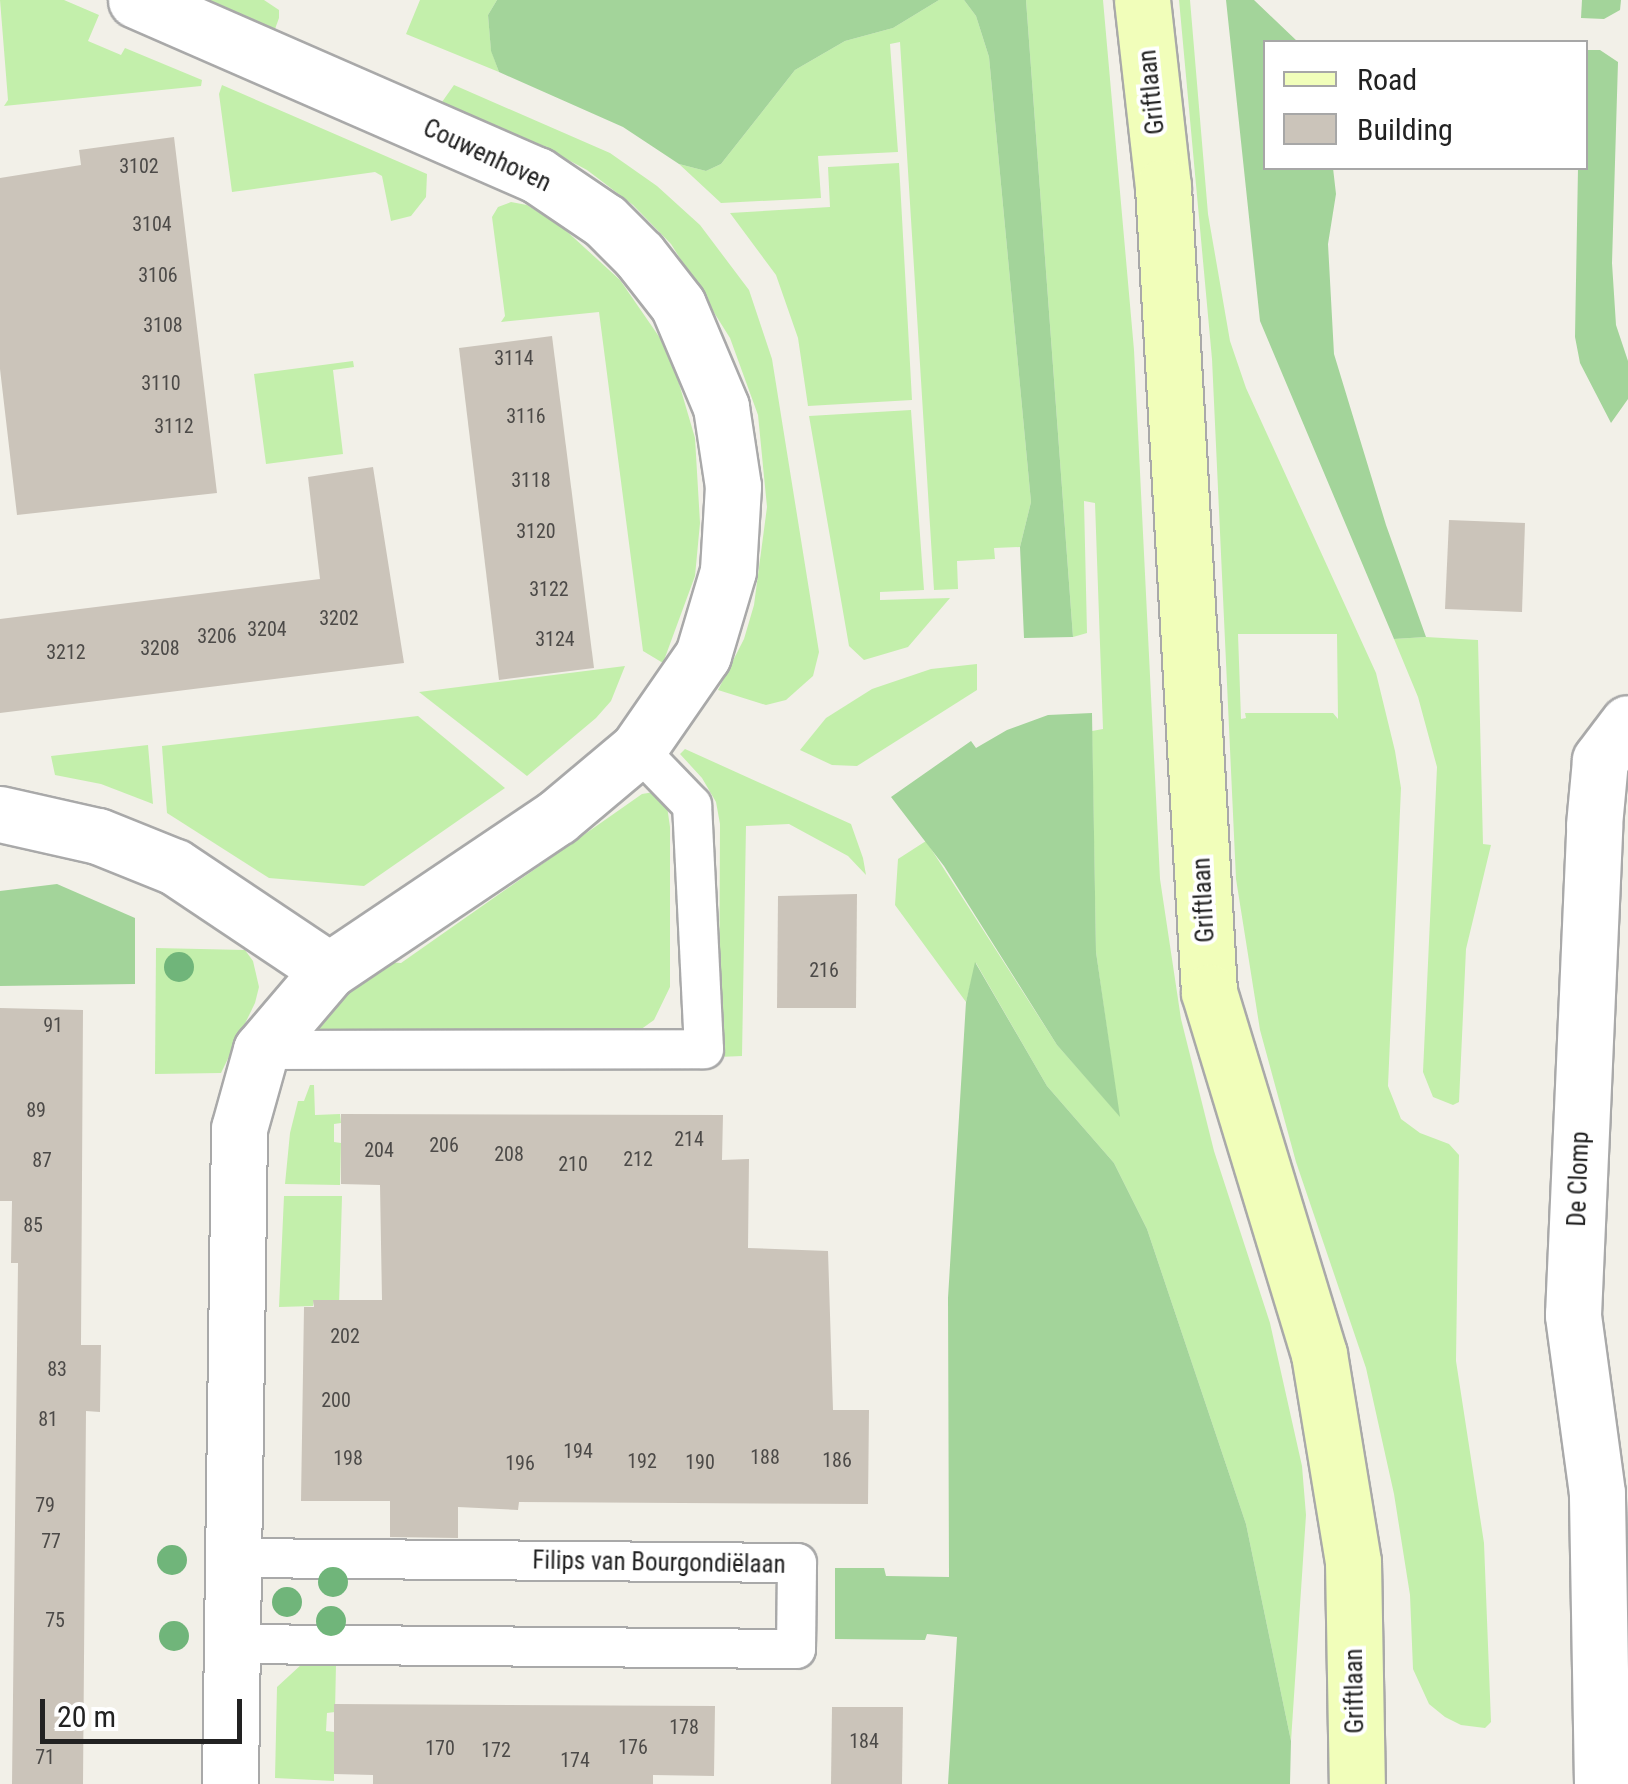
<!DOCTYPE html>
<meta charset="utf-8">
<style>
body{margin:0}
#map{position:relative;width:1628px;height:1784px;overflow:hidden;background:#f2f0e8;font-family:"Roboto Condensed",sans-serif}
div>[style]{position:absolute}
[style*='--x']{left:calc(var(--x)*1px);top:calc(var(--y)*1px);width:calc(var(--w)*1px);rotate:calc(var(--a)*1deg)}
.grass>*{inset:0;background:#c3efab}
.forest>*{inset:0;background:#a3d49a}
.building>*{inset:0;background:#cbc4ba}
.roads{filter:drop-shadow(2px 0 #a9a9a9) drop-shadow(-2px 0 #a9a9a9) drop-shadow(0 2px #a9a9a9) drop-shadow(0 -2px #a9a9a9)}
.lane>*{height:38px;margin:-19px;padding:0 19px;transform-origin:19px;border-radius:19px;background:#fff}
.street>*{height:55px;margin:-27.5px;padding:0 27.5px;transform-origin:27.5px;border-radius:27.5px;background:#fff}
.secondary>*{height:55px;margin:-27.5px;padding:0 27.5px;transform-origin:27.5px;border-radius:27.5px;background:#f1feba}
.trees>*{width:30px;height:30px;margin:-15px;border-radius:50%;background:#70b57a}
span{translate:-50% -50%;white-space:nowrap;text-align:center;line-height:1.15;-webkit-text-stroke:8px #fff;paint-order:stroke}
.number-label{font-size:20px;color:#4c4a48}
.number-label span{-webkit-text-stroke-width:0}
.street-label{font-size:25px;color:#222}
.legend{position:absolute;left:1263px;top:40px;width:325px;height:130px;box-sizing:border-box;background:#fff;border:2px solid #a7a7a7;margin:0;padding:12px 18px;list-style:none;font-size:30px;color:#222}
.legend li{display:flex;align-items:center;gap:20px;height:50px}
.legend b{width:50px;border:2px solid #a7a7a7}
.scale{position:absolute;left:40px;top:1699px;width:202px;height:45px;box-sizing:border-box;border:5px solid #222;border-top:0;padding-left:12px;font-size:30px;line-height:35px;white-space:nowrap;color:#222;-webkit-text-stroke:8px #fff;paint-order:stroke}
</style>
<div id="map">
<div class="grass">
<i style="clip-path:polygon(0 0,64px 0,99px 15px,88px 41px,121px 55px,125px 48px,202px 80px,201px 86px,4px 106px,8px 100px)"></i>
<i style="clip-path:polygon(209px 0,264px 0,279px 10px,279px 18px,275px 29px)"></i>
<i style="clip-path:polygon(420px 0,497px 0,488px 15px,491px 50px,499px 72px,406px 34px)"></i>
<i style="clip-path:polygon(939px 0,964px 0,976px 16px,989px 57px,1031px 502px,1020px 547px,994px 548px,995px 559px,957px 561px,958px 589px,934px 590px,900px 42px,890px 44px,898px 152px,818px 156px,821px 198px,721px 203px,679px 164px,706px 171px,721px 164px,795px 70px,845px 41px,893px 28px)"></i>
<i style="clip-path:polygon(1026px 0,1103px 0,1134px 350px,1160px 879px,1181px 1019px,1214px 1151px,1270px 1323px,1302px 1466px,1306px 1515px,1291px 1741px,1246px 1524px,1147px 1229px,1114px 1163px,1047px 1086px,976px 963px,966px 1002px,895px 905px,898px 859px,926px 841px,1057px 1045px,1119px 1115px,1096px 952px,1092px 731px,1103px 729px,1095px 503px,1084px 501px,1087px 633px,1073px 637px)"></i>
<i style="clip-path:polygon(evenodd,1179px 0,1190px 0,1208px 214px,1230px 341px,1246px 388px,1376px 673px,1395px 751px,1401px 788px,1388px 1086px,1401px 1119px,1420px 1133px,1449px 1144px,1459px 1155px,1456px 1361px,1484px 1543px,1491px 1722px,1485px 1728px,1461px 1725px,1445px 1717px,1429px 1704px,1413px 1669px,1410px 1595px,1394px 1494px,1366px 1368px,1296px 1162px,1260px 1030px,1236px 879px,1212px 359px,1179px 0,1238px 634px,1337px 634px,1338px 719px,1333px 713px,1245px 713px,1246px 718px,1241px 719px,1238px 634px)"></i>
<i style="clip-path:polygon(222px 85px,427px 174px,426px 197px,411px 216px,391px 221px,382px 176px,375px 172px,232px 192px,219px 94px)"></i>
<i style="clip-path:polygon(454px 85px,610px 153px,657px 186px,700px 225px,749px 290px,772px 359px,819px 652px,813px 676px,786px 700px,766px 705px,718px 690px,744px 639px,754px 605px,767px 507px,758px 415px,730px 338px,671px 244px,633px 205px,587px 170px,542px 146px,442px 102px)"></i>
<i style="clip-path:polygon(899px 163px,912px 400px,808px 406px,798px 338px,776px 275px,730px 213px,830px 207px,828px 167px)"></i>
<i style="clip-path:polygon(511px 202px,527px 205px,562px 227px,620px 280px,660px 338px,678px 380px,695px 438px,700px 523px,695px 576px,663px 663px,643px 651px,599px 312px,501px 322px,505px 316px,492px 217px,498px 207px)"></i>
<i style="clip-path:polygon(353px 361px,354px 367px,333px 370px,343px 454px,266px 464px,254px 374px)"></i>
<i style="clip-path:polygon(911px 410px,924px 590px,880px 592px,880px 600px,950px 598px,908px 647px,864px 660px,849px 646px,809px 416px)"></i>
<i style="clip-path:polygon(1426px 637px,1478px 640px,1483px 844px,1491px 845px,1466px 949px,1459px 1102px,1453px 1105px,1433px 1097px,1423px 1072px,1437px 767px,1418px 697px,1394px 639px)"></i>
<i style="clip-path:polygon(977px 664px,977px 690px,857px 766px,832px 765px,800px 750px,826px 718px,872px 689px,931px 669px)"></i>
<i style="clip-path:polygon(625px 666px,611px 701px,596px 718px,527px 776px,419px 692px)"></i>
<i style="clip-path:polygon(418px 716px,505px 788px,364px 886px,269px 878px,167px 813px,162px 746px)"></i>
<i style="clip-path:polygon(148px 745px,153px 804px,101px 784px,55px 775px,51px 756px)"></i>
<i style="clip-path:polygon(685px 749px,851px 824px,863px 858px,866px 875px,848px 856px,789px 824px,746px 826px,742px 1056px,719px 1057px,720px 824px,716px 802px,702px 778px,680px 754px)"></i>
<i style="clip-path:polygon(654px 792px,667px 806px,670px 827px,670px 987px,654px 1020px,640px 1030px,623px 1035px,315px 1029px,313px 1022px,359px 979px,384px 962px,401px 963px,642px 794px)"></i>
<i style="clip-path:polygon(156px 948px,245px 950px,253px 961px,259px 987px,255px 1003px,221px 1073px,155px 1074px)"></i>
<i style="clip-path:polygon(310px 1085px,314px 1085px,315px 1115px,340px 1114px,341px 1123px,334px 1124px,334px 1142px,341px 1143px,340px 1185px,285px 1184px,290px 1133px,298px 1101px,304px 1101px)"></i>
<i style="clip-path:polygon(284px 1196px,342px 1196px,339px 1306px,314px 1300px,313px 1306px,279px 1307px)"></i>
<i style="clip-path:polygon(302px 1664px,336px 1664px,335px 1712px,327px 1713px,326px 1731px,334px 1732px,334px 1781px,275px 1778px,277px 1687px)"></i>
</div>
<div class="forest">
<i style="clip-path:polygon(497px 0,939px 0,893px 28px,845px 41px,795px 70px,721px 164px,706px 171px,679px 164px,623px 127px,499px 72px,491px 51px,488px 15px)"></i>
<i style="clip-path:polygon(964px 0,1026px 0,1073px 637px,1024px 638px,1020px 547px,1031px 502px,989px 57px,976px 16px)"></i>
<i style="clip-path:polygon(1226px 0,1254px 0,1298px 42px,1266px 42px,1266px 168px,1333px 168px,1336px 194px,1328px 244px,1334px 354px,1386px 525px,1426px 637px,1394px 639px,1260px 321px)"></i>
<i style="clip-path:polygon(1582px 0,1621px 0,1620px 10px,1604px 19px,1581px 18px)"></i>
<i style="clip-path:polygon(1586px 50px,1600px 50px,1618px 62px,1612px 263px,1616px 325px,1628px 361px,1628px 399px,1611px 423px,1580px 363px,1575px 337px,1578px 168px,1586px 168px)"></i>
<i style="clip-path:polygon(1092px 713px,1096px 952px,1120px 1117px,1057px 1045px,944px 866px,891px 797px,971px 741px,976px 748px,1007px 730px,1048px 715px)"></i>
<i style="clip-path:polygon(57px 884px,135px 918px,135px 984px,0 986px,0 891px)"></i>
<i style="clip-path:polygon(975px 962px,1047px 1086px,1114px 1163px,1147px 1229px,1246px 1524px,1291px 1741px,1290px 1784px,948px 1784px,957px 1637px,927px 1634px,925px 1640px,835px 1639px,835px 1568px,884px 1568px,886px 1576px,949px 1577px,948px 1298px,966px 1002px)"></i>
</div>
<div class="building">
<i style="clip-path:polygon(174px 137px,217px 493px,17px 515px,0 369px,0 178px,81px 165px,79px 150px)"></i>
<i style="clip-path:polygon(552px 336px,594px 668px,499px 680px,459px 348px)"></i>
<i style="clip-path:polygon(373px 467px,404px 663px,0 713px,0 619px,320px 579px,308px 477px)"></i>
<i style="clip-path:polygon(1449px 520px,1525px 523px,1522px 612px,1445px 609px)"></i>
<i style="clip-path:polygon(857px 894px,856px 1008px,777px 1008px,778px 896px)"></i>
<i style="clip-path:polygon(0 1008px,83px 1010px,81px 1345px,101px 1345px,100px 1412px,86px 1411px,83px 1784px,12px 1784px,18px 1263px,11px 1263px,12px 1201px,0 1201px)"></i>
<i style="clip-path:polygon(341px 1114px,723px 1115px,722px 1160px,749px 1159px,748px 1248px,828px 1251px,833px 1410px,869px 1410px,868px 1504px,519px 1502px,518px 1510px,458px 1507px,458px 1538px,390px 1537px,390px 1501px,301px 1501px,304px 1307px,314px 1307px,313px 1300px,382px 1300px,380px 1185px,341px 1184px)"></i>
<i style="clip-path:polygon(334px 1704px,715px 1706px,714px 1776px,653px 1775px,653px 1784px,373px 1784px,373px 1775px,334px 1774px)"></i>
<i style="clip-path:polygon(832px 1707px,903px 1707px,902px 1784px,831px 1784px)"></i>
</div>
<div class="roads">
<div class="lane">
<i style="--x:261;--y:1050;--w:443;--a:-0.1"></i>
<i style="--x:704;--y:1049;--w:244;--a:-92.8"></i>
<i style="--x:692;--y:805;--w:78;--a:-134"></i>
<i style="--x:232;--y:1644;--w:564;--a:0.51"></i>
<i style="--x:796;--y:1649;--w:86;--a:-89.3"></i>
<i style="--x:797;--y:1563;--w:564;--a:-179.49"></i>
</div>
<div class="street">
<i style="--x:136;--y:0;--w:438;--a:23.6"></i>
<i style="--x:537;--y:175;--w:82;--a:34.1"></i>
<i style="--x:605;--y:221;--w:48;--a:45"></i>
<i style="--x:639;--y:255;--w:63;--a:52"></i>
<i style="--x:678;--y:305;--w:111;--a:67.1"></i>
<i style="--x:721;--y:407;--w:80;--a:81.4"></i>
<i style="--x:733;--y:486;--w:85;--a:93.4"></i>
<i style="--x:728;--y:571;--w:88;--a:106.6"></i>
<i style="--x:703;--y:655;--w:114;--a:124.7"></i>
<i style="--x:638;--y:749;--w:106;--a:140"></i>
<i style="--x:557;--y:817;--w:275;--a:146.1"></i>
<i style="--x:329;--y:970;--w:105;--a:130.4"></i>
<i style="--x:261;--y:1050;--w:82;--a:105.6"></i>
<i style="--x:239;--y:1129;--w:655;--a:90.79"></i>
<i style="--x:0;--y:814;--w:100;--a:12.7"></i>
<i style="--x:98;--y:836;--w:83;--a:21.9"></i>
<i style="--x:175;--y:867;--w:185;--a:33.8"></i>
<i style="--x:1602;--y:1784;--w:291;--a:-91"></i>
<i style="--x:1597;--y:1493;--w:180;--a:-97.7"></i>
<i style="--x:1573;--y:1315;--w:490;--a:-87.5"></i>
<i style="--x:1594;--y:825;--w:65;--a:-84.7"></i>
<i style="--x:1600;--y:760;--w:46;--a:-52.9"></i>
</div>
<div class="secondary">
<i style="--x:1142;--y:0;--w:188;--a:83.6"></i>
<i style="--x:1163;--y:187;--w:806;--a:86.73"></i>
<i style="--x:1209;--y:992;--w:378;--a:73.1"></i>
<i style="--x:1319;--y:1354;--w:211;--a:80.7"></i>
<i style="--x:1353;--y:1562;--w:222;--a:89"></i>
</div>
</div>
<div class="trees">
<i style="left:179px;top:967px"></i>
<i style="left:172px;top:1560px"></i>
<i style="left:333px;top:1582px"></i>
<i style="left:287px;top:1602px"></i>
<i style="left:331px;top:1621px"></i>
<i style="left:174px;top:1636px"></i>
</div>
<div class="number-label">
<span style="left:139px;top:166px">3102</span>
<span style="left:152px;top:224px">3104</span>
<span style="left:158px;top:275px">3106</span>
<span style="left:163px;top:325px">3108</span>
<span style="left:514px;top:358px">3114</span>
<span style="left:161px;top:383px">3110</span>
<span style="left:526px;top:416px">3116</span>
<span style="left:174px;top:426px">3112</span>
<span style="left:531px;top:480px">3118</span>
<span style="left:536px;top:531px">3120</span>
<span style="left:549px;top:589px">3122</span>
<span style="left:339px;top:618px">3202</span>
<span style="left:267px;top:629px">3204</span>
<span style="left:217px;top:636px">3206</span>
<span style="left:555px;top:639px">3124</span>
<span style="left:160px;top:648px">3208</span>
<span style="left:66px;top:652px">3212</span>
<span style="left:824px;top:970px">216</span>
<span style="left:53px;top:1025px">91</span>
<span style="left:36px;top:1110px">89</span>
<span style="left:689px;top:1139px">214</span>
<span style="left:444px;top:1145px">206</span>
<span style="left:379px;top:1150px">204</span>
<span style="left:509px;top:1154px">208</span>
<span style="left:638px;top:1159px">212</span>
<span style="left:42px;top:1160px">87</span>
<span style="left:573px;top:1164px">210</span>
<span style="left:33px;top:1225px">85</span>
<span style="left:345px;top:1336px">202</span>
<span style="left:57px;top:1369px">83</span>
<span style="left:336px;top:1400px">200</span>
<span style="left:48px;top:1419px">81</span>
<span style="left:578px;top:1451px">194</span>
<span style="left:765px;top:1457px">188</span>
<span style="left:348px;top:1458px">198</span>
<span style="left:837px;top:1460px">186</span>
<span style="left:642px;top:1461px">192</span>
<span style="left:700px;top:1462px">190</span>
<span style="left:520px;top:1463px">196</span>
<span style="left:45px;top:1505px">79</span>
<span style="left:51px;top:1541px">77</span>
<span style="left:55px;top:1620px">75</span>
<span style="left:684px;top:1727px">178</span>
<span style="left:864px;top:1741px">184</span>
<span style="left:633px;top:1747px">176</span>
<span style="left:440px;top:1748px">170</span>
<span style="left:496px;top:1750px">172</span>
<span style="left:45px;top:1757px">71</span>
<span style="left:575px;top:1760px">174</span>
</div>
<div class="street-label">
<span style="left:1152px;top:92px;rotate:-96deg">Griftlaan</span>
<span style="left:487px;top:156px;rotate:25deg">Couwenhoven</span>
<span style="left:1204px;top:900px;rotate:-93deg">Griftlaan</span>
<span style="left:1579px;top:1179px;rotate:-88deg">De Clomp</span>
<span style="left:659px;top:1563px;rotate:1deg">Filips van Bourgondiëlaan</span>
<span style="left:1355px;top:1691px;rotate:-91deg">Griftlaan</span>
</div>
<ul class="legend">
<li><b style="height:12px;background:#f1feba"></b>Road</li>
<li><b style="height:28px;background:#cbc4ba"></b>Building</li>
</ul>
<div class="scale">20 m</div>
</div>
